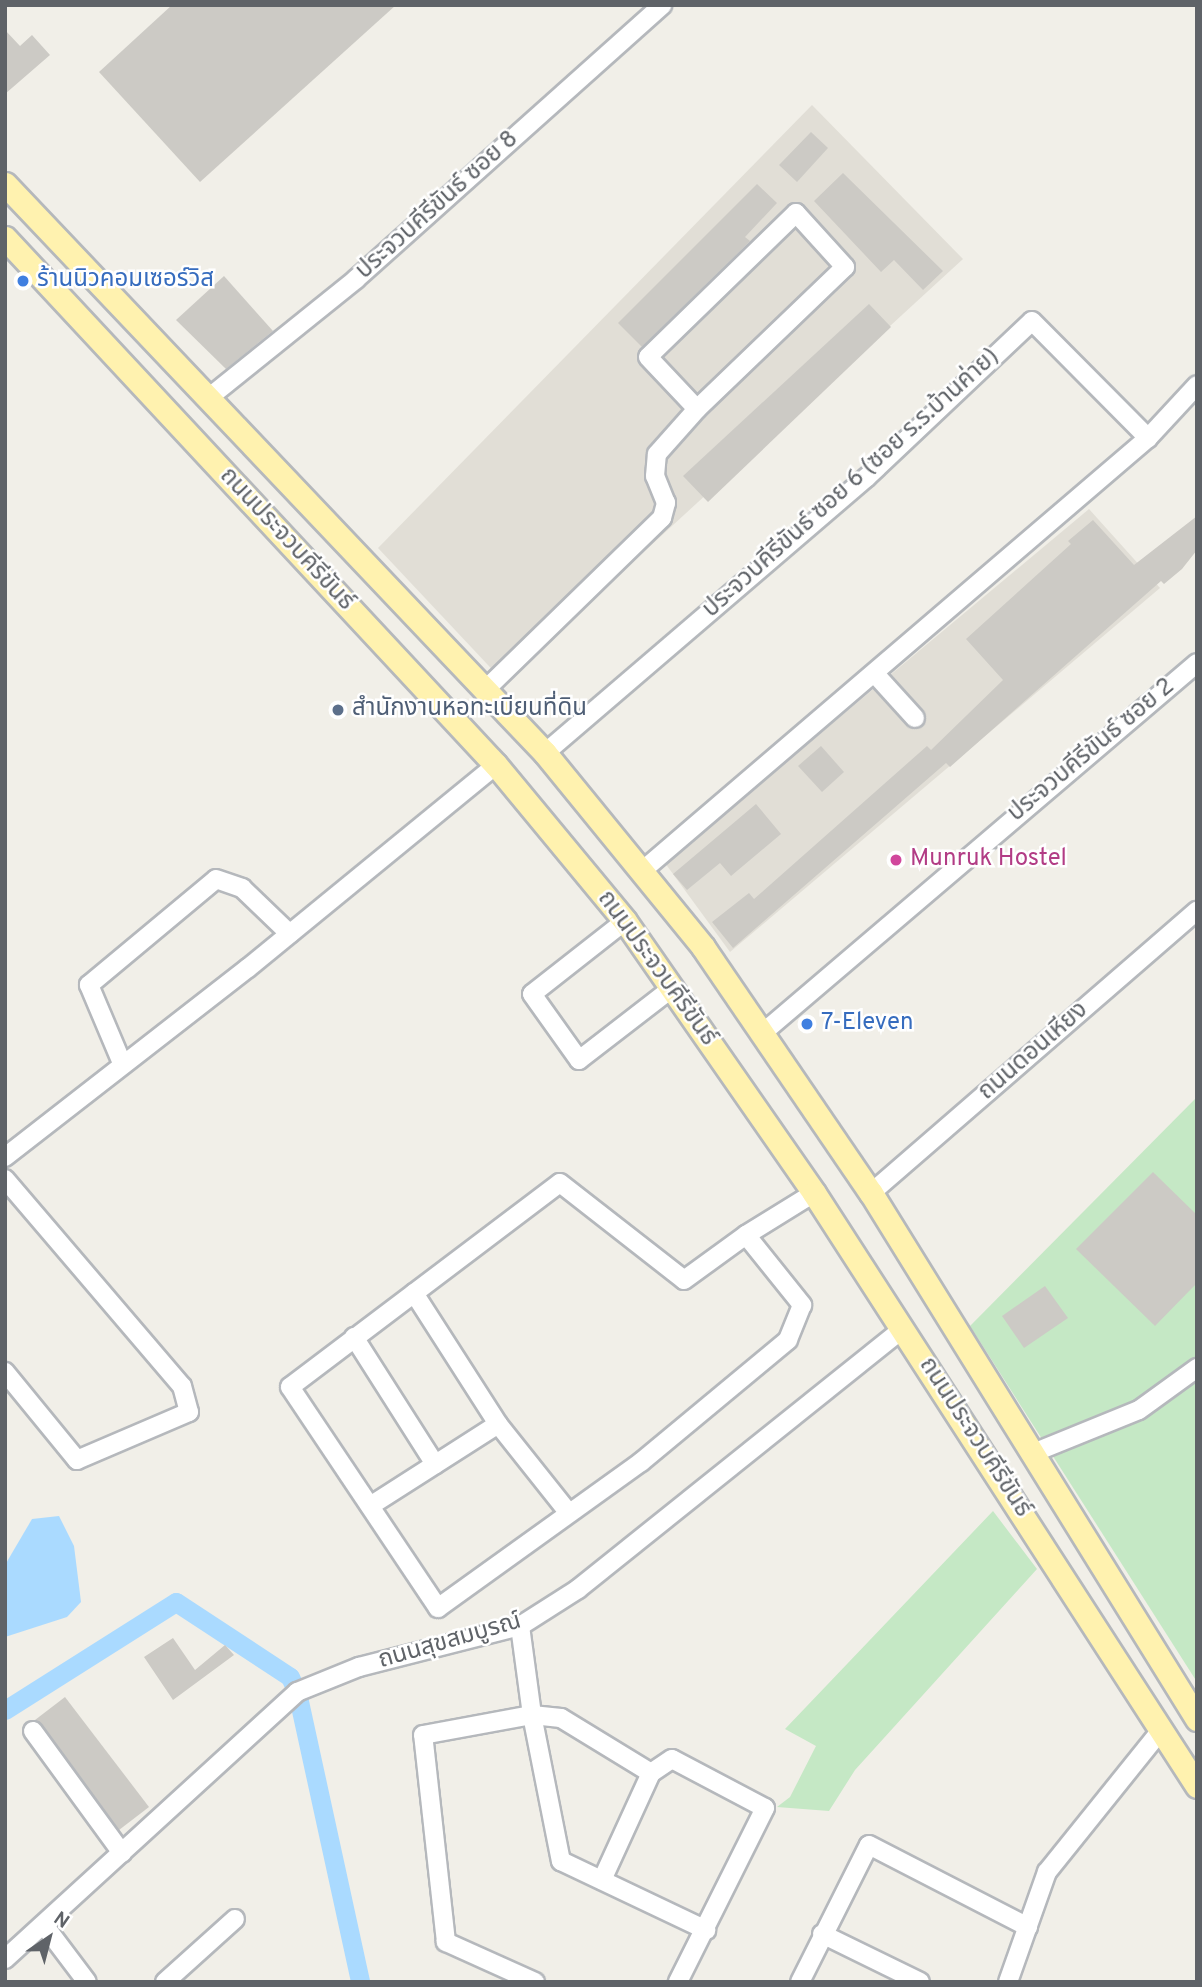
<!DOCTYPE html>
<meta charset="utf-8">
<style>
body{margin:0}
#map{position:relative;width:1202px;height:1987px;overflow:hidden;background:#f1efe8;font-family:Overpass,"Noto Sans Thai",sans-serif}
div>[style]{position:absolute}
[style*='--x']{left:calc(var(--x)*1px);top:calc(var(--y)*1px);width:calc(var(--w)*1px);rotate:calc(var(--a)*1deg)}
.education>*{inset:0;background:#e1ded6}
.green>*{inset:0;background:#c5e8c5}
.water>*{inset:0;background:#aadaff}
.canal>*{height:19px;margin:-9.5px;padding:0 9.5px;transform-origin:9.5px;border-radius:9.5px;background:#aadaff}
.building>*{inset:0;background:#cccac5}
.roads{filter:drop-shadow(2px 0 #b5b8bc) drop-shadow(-2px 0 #b5b8bc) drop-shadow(0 2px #b5b8bc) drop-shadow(0 -2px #b5b8bc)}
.minor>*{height:18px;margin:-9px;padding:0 9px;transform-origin:9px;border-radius:9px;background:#fff}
.major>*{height:23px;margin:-11.5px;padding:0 11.5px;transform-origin:11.5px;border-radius:11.5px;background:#fff2af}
.dots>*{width:19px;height:19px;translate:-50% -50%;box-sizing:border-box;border:4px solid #fff;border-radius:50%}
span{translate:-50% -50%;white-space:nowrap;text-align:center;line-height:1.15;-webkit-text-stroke:5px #fff;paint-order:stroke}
.street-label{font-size:24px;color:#5f6368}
.shop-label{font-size:24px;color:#366cbe}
.left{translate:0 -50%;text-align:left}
.service-label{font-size:24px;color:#4e5e75}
.hotel-label{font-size:24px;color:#b23c85}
.frame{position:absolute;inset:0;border:7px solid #5f6368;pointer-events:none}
.north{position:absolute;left:14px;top:1903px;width:70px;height:70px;-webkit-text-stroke:5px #fff;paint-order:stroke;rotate:35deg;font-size:19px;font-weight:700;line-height:28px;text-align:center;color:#5f6368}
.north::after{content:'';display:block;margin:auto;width:24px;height:32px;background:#5f6368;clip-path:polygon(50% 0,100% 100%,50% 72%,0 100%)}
</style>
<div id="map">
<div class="education">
<i style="clip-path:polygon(812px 105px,963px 259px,503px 681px,378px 548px)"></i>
<i style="clip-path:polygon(1089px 509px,1160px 588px,730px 952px,665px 863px)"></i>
</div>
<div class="green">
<i style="clip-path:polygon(1197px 1097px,1197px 1682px,970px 1326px)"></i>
<i style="clip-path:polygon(993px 1511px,1037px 1569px,855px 1770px,829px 1811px,777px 1807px,790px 1797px,816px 1746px,785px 1729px)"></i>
</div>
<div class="water">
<i style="clip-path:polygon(59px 1516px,74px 1546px,81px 1602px,67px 1617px,5px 1637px,5px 1565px,32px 1519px)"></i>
</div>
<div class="canal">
<i style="--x:5;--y:1710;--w:202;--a:-32.3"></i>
<i style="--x:176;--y:1602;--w:136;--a:33.3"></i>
<i style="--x:290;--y:1677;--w:17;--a:65"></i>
<i style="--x:297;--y:1692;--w:297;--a:77.7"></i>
</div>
<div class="building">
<i style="clip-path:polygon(172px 5px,396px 5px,200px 182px,99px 72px)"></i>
<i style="clip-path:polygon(5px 30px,20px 46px,32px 35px,50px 55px,5px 94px)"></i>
<i style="clip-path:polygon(811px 132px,828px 148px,797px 182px,779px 165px)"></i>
<i style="clip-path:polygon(843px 173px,943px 271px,923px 290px,894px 260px,881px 272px,814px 201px)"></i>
<i style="clip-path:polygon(757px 184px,777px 203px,745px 237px,750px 241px,642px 347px,618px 323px)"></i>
<i style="clip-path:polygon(224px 276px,273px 331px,226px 369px,176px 320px)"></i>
<i style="clip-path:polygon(869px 304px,891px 327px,708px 502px,683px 476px)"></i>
<i style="clip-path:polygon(1197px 516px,1197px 550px,1182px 569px,1164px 584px,1161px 581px,950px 767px,946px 763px,733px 948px,712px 922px,749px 893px,754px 899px,927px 746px,931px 750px,1003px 680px,966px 639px,1071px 544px,1068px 541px,1093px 520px,1134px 565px)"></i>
<i style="clip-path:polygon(821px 746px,844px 772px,822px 792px,798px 766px)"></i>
<i style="clip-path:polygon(756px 804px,781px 834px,731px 876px,720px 863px,687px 890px,673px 874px)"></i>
<i style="clip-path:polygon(1153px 1172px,1197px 1215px,1197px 1283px,1155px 1326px,1076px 1249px)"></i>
<i style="clip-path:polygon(1045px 1286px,1068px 1318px,1024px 1348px,1002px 1316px)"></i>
<i style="clip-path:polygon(173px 1638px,195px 1670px,225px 1645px,234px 1655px,173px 1700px,144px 1657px)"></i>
<i style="clip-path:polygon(65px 1697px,149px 1807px,119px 1830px,35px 1720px)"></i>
</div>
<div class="roads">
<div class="minor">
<i style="--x:207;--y:399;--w:191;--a:-38.8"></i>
<i style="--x:356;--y:279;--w:411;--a:-41.8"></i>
<i style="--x:876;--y:675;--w:58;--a:47.8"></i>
<i style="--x:485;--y:690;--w:247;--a:-44.2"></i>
<i style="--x:662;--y:518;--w:16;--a:-75"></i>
<i style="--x:666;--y:503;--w:29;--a:-112"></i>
<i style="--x:655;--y:476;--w:22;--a:-85"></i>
<i style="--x:657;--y:454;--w:60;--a:-48.4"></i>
<i style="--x:697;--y:409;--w:205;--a:-43.8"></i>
<i style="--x:845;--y:267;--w:73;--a:-132.2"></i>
<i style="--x:796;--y:213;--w:206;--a:135.8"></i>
<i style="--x:648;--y:357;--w:71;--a:46.7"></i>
<i style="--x:545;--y:753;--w:423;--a:-40.6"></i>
<i style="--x:866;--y:478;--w:228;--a:-43.4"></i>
<i style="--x:1032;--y:321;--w:165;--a:45.2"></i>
<i style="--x:642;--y:871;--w:666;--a:-40.55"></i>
<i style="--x:1148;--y:438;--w:72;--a:-47.2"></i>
<i style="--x:625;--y:921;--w:118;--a:141.9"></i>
<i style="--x:532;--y:994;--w:81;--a:54.5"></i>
<i style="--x:579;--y:1060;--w:118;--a:-37.7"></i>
<i style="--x:765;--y:1031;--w:567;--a:-40.43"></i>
<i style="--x:122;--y:1063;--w:85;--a:-112.9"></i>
<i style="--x:89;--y:985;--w:165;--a:-39.8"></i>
<i style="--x:216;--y:879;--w:28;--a:19"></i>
<i style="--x:242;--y:888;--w:66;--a:43.8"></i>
<i style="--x:5;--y:1157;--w:308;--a:-37.9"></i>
<i style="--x:248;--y:968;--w:320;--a:-39.3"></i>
<i style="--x:5;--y:1179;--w:272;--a:49.5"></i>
<i style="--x:182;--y:1386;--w:27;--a:75"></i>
<i style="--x:189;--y:1412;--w:122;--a:156.8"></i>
<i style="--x:77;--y:1460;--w:114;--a:-129.3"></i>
<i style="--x:871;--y:1193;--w:431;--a:-40.9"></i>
<i style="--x:746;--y:1235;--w:90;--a:51.3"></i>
<i style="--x:802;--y:1305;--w:38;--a:112"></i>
<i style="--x:788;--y:1340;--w:191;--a:140.3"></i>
<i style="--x:641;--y:1462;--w:250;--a:144.3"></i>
<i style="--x:438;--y:1608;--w:266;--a:-123.8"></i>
<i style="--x:290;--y:1387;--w:338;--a:-37.1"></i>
<i style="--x:560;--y:1183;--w:157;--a:38"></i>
<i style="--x:684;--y:1280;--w:77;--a:-36"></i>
<i style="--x:746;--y:1235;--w:80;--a:-31.7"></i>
<i style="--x:414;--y:1293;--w:156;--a:57.3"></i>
<i style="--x:498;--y:1424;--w:112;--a:51.5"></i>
<i style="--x:354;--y:1337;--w:151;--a:57.5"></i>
<i style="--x:1033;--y:1453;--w:114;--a:-22.1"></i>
<i style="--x:1139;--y:1410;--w:72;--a:-35.9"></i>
<i style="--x:370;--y:1506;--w:152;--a:-32.6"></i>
<i style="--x:520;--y:1626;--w:90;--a:82.3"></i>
<i style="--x:532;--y:1715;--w:149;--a:78.8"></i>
<i style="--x:561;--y:1861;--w:161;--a:25.4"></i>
<i style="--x:33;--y:1731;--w:151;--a:53.9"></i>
<i style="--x:602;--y:1880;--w:118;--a:-65.4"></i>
<i style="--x:44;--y:1925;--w:71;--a:53"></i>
<i style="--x:822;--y:1934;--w:109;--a:26.1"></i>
<i style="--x:5;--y:1959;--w:396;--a:-42.4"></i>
<i style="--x:297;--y:1692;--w:67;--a:-22"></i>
<i style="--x:359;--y:1667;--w:166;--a:-14.3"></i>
<i style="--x:520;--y:1626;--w:69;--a:-32.5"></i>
<i style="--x:578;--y:1589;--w:416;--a:-38.7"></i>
<i style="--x:165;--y:1982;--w:94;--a:-42"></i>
<i style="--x:535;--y:1982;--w:98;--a:-155.8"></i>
<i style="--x:446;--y:1942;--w:208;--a:-96.3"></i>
<i style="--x:423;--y:1735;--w:111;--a:-10.4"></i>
<i style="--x:532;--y:1715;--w:29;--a:6"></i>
<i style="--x:561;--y:1718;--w:105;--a:31.4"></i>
<i style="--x:651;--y:1773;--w:25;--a:-34"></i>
<i style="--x:672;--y:1759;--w:105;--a:27.8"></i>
<i style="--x:765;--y:1808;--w:195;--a:116.6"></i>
<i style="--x:800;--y:1982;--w:153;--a:-63.3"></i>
<i style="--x:869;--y:1845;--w:179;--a:27.3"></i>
<i style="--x:1008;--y:1982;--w:117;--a:-70.5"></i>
<i style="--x:1047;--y:1872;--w:182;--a:-51.2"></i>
</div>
<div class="major">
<i style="--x:5;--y:184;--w:784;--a:46.5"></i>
<i style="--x:545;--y:753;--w:250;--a:50.8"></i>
<i style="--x:703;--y:947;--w:298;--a:55.7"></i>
<i style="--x:871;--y:1193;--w:619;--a:58.21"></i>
<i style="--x:5;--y:238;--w:720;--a:47.03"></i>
<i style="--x:496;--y:765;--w:202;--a:50.4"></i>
<i style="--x:625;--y:921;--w:331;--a:55.2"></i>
<i style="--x:814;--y:1193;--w:706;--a:57.14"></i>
</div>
</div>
<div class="dots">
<i style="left:23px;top:281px;background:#3f7fe0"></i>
<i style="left:338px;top:710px;background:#5c6f8a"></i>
<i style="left:896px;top:860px;background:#d1479c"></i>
<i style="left:807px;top:1024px;background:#3f7fe0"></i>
</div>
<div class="street-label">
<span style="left:438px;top:206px;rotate:-42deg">ประจวบคีรีขันธ์ ซอย 8</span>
<span style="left:852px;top:484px;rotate:-42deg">ประจวบคีรีขันธ์ ซอย 6 (ซอย ร.ร.บ้านค่าย)</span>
<span style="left:286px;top:540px;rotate:47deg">ถนนประจวบคีรีขันธ์</span>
<span style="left:1092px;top:751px;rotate:-40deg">ประจวบคีรีขันธ์ ซอย 2</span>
<span style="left:656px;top:969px;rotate:54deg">ถนนประจวบคีรีขันธ์</span>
<span style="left:1034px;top:1052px;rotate:-41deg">ถนนดอนเหียง</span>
<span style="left:974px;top:1438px;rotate:57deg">ถนนประจวบคีรีขันธ์</span>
<span style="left:450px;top:1642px;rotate:-16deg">ถนนสุขสมบูรณ์</span>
</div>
<div class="shop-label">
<span class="left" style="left:37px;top:281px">ร้านนิวคอมเซอร์วิส</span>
<span class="left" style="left:821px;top:1024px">7-Eleven</span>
</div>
<div class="service-label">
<span class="left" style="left:352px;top:710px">สำนักงานหอทะเบียนที่ดิน</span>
</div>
<div class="hotel-label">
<span class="left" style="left:910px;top:860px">Munruk Hostel</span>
</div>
<div class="frame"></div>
<div class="north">N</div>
</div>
